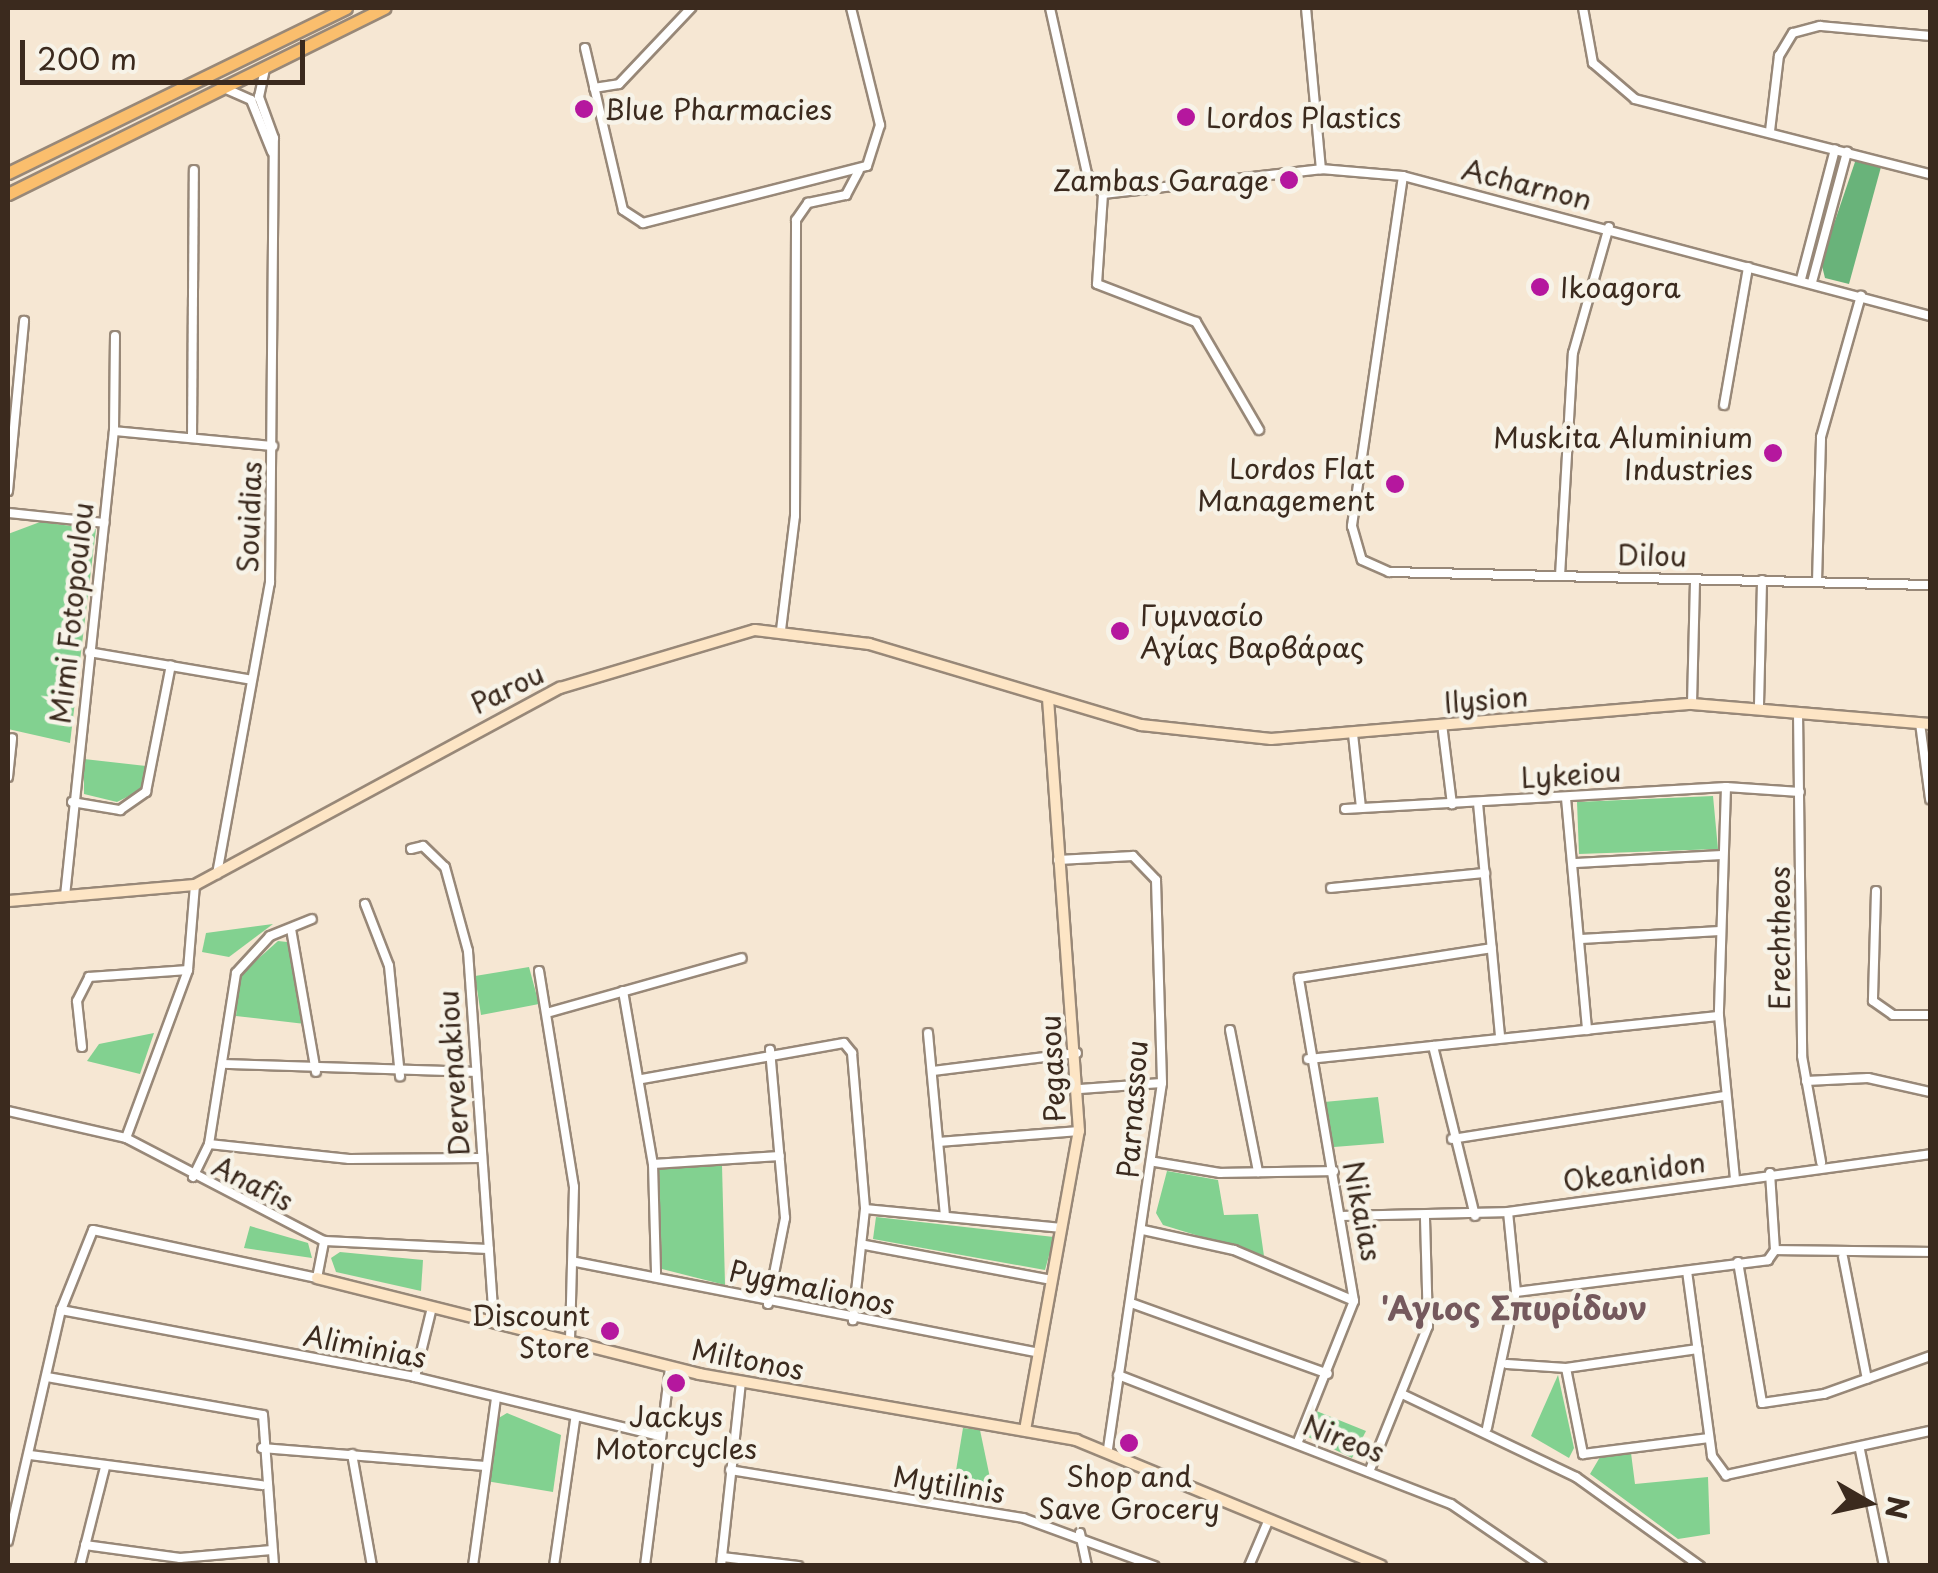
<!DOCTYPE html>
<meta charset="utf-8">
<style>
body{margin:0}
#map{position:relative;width:1938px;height:1573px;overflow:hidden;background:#f6e7d3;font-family:"Playpen Sans",sans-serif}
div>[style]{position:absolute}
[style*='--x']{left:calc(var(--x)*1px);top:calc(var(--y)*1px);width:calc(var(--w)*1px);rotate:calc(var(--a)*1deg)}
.green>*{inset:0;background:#82d190}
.forest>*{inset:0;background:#69b37a}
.roads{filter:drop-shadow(2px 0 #988878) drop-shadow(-2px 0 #988878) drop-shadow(0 2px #988878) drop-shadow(0 -2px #988878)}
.street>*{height:8px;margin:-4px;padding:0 4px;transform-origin:4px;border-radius:4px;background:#fff}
.secondary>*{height:10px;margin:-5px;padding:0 5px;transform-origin:5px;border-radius:5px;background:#fde5c5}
.primary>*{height:11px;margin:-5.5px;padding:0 5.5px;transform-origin:5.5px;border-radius:5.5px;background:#fabe6d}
.dots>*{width:28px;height:28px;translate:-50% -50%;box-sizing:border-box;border:5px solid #f7f3e8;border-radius:50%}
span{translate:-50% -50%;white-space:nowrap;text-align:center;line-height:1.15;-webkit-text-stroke:9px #f7f3e8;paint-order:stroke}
.poi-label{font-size:28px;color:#3b2a1e}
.left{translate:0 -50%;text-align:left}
.right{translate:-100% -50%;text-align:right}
.street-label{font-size:28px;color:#3b2a1e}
.quarter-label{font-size:32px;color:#75595d;font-weight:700}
.frame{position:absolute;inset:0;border:10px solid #3b2a1e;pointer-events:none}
.north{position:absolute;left:1818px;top:1453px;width:100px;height:100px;-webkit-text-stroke:8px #f7f3e8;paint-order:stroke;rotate:99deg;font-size:28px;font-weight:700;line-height:40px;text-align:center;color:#3b2a1e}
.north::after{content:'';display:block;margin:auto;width:35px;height:45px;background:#3b2a1e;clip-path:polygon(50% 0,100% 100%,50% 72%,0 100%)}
.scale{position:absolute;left:20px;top:40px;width:285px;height:45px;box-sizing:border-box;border:5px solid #3b2a1e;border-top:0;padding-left:12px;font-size:30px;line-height:35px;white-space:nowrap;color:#3b2a1e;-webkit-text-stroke:8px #f7f3e8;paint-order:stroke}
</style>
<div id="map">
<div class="green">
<i style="clip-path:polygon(40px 522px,96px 529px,70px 743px,8px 729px,8px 534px)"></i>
<i style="clip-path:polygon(84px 759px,146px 766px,141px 790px,117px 802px,84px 794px)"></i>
<i style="clip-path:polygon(1713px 796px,1718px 849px,1579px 854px,1577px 802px)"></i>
<i style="clip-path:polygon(273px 924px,229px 957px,202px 952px,206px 933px)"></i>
<i style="clip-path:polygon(278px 941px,287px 942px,305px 1024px,236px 1016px,240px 975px)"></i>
<i style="clip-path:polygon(529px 967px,539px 1004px,481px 1015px,475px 976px)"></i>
<i style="clip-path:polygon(154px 1033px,140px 1074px,87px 1061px,99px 1044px)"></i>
<i style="clip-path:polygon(1378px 1097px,1384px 1143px,1334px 1147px,1324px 1102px)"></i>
<i style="clip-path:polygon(722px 1165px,725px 1285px,662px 1269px,659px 1169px)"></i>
<i style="clip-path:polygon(1167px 1171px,1218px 1180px,1224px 1215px,1258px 1214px,1264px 1256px,1163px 1225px,1156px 1213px)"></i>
<i style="clip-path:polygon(876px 1217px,1054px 1237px,1045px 1270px,873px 1239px)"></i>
<i style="clip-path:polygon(250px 1226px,308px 1243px,312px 1258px,244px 1248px)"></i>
<i style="clip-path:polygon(340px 1252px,423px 1260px,421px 1291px,336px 1272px,331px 1258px)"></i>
<i style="clip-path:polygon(1558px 1375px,1574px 1448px,1569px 1458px,1531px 1436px)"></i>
<i style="clip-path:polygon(1314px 1410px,1366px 1431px,1352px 1458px,1306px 1436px)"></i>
<i style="clip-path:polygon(507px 1413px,561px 1435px,553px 1492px,486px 1481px,497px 1419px)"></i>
<i style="clip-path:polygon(963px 1428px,980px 1430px,995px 1502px,952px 1495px)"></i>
<i style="clip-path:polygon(1631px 1453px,1635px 1484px,1708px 1477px,1710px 1534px,1678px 1539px,1590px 1474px,1600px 1457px)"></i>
</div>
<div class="forest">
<i style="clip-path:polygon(1856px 159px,1881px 167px,1849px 284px,1825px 278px,1821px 262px)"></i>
</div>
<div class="roads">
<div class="street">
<i style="--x:1050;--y:8;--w:170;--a:77.4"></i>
<i style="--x:1087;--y:174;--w:26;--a:51"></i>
<i style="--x:1306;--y:8;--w:162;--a:84.7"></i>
<i style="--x:1583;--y:8;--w:56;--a:79.7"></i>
<i style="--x:1593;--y:63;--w:55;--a:40.6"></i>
<i style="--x:1635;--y:99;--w:304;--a:14.3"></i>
<i style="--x:585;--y:48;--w:166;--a:76.8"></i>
<i style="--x:623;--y:210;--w:24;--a:33"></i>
<i style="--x:643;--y:223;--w:231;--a:-14.3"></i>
<i style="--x:867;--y:166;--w:43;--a:-72.4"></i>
<i style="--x:880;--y:125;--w:121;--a:-103.9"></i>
<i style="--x:224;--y:88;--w:30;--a:24"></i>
<i style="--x:251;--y:100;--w:56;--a:68"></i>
<i style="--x:594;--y:88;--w:25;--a:-9"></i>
<i style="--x:619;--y:84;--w:105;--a:-46.5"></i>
<i style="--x:1770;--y:131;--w:76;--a:-83.2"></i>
<i style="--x:1779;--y:56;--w:27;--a:-59"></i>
<i style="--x:1793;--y:33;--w:28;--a:-15"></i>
<i style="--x:1820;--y:26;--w:110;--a:5.2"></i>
<i style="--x:1403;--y:176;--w:354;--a:98.3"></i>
<i style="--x:1352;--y:526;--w:35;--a:74"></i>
<i style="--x:1362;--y:560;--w:30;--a:24"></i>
<i style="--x:1389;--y:572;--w:541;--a:1.38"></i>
<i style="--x:1103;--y:194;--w:219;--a:-6.5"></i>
<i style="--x:1321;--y:169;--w:82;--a:4.9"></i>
<i style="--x:1403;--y:176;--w:545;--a:14.88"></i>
<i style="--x:1103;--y:194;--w:90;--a:93.8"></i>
<i style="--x:1097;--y:284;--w:106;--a:21"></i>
<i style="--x:1196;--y:322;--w:125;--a:59.7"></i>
<i style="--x:1801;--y:279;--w:134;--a:-75.3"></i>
<i style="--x:1812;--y:282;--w:135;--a:-74.9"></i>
<i style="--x:1724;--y:405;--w:140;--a:-80.1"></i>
<i style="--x:114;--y:431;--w:160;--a:5.4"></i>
<i style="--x:192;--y:437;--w:267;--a:-89.6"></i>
<i style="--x:8;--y:491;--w:171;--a:-84.6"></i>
<i style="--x:8;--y:513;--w:97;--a:5.9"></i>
<i style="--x:1560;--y:576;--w:223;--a:-86.7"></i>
<i style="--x:1573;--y:353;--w:131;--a:-74.1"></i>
<i style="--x:1817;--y:582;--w:145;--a:-88.4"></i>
<i style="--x:1821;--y:437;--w:147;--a:-74.2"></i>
<i style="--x:781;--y:630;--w:115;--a:-83"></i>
<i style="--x:795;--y:516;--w:296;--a:-89.8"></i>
<i style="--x:796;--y:220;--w:21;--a:-55"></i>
<i style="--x:808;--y:203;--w:39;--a:-12"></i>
<i style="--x:846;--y:195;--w:27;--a:-62"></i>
<i style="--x:89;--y:652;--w:165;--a:9.7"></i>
<i style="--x:1692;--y:704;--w:125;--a:-88.6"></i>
<i style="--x:1759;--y:705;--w:125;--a:-88.6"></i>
<i style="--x:1798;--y:712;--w:344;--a:89.3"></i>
<i style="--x:1802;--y:1056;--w:108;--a:79.8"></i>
<i style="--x:1920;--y:723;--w:77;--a:82.5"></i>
<i style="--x:1442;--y:724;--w:81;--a:82.9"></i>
<i style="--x:1353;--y:734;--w:74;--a:83.8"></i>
<i style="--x:8;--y:777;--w:39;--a:-84"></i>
<i style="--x:1726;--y:787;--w:229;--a:91.8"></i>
<i style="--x:1719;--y:1016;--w:163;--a:84.4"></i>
<i style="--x:1566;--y:798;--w:233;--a:84.8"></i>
<i style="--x:72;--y:802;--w:49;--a:9.5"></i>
<i style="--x:120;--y:810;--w:32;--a:-35"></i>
<i style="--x:146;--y:792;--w:129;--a:-78.9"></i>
<i style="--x:1478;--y:803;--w:235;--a:84.6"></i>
<i style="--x:1345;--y:809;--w:382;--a:-3.3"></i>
<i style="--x:1726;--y:787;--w:74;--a:3.9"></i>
<i style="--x:411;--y:849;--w:12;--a:-14"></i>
<i style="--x:423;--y:846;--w:30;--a:44"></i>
<i style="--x:445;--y:867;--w:87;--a:74.7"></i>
<i style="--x:468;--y:951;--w:371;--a:86"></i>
<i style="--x:1058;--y:860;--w:75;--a:-3.1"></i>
<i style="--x:1133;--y:856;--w:33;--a:46"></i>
<i style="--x:1156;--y:880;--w:203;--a:88.3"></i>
<i style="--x:1162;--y:1083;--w:370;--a:98.4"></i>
<i style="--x:1576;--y:863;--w:146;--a:-3.1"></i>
<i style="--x:217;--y:874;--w:296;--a:-79.7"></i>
<i style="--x:270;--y:583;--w:445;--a:-89.5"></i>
<i style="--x:274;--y:138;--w:44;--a:-110.1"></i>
<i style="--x:259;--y:97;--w:30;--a:-78"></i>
<i style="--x:1331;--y:888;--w:155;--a:-5.6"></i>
<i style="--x:1876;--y:891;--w:110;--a:91.6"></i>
<i style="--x:1873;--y:1001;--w:24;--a:35"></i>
<i style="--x:1893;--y:1015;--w:37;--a:0"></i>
<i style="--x:65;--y:896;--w:468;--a:-84"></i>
<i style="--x:114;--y:431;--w:95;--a:-89.4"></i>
<i style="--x:365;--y:904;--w:66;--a:68.8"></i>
<i style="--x:389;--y:966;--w:111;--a:84.3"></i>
<i style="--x:291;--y:929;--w:145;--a:80.1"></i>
<i style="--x:1581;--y:939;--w:139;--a:-3.3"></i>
<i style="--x:539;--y:971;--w:219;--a:80.8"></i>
<i style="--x:574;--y:1187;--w:152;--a:91.5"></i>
<i style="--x:623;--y:991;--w:176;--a:80.2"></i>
<i style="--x:653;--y:1164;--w:109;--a:88.4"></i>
<i style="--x:550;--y:1012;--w:199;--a:-15.7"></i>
<i style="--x:1230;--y:1030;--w:145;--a:78.8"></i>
<i style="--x:928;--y:1033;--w:183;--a:84.7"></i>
<i style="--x:1433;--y:1046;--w:175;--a:76.1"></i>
<i style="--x:82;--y:1047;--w:46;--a:-96.2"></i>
<i style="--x:77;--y:1001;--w:27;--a:-63"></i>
<i style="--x:89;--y:977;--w:99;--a:-4"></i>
<i style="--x:1308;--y:1059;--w:413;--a:-6"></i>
<i style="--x:226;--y:1064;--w:249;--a:1.8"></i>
<i style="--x:933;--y:1071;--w:145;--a:-7.1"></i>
<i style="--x:642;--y:1079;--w:205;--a:-10.1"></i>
<i style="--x:844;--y:1043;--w:13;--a:51"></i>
<i style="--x:852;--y:1053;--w:157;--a:85.2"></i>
<i style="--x:865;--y:1209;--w:112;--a:96.2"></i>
<i style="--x:1806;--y:1081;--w:62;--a:-2.8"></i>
<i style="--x:1868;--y:1078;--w:64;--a:12.7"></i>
<i style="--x:1080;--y:1089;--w:82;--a:-4.2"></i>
<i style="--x:8;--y:1111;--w:121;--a:12.9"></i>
<i style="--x:126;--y:1138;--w:223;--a:27.5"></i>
<i style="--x:324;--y:1241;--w:165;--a:2.8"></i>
<i style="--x:126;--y:1138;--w:179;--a:-69.7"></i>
<i style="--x:188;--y:970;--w:85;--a:-85.3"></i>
<i style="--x:1452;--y:1139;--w:275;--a:-9"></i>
<i style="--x:939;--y:1142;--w:140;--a:-4.5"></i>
<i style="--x:209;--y:1144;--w:141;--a:6.1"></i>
<i style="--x:349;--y:1159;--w:133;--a:-0.4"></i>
<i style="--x:1155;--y:1162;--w:66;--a:9.6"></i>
<i style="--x:1220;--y:1173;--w:114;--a:-1"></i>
<i style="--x:653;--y:1164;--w:127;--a:-3.6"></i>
<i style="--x:1770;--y:1173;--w:77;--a:86.3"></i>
<i style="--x:193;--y:1177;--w:37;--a:-64"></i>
<i style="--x:209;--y:1144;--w:173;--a:-81"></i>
<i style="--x:236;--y:973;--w:50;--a:-47.4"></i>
<i style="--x:270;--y:936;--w:45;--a:-22"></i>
<i style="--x:865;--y:1209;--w:198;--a:5.5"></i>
<i style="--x:1344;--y:1216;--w:164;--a:-1.4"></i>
<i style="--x:1508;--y:1212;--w:426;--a:-7.8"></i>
<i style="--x:1143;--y:1230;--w:93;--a:12.4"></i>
<i style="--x:1234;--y:1250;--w:130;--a:23"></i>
<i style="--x:865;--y:1245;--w:190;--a:10.6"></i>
<i style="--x:1775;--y:1250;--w:155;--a:0.7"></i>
<i style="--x:1843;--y:1257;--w:124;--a:78.9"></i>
<i style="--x:576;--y:1262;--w:472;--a:11.1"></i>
<i style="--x:1738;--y:1262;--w:143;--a:80.3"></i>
<i style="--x:1762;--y:1403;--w:63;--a:-8.3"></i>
<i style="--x:1824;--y:1394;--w:113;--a:-19.7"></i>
<i style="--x:1687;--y:1271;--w:187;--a:82.3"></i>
<i style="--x:1712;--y:1456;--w:24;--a:54"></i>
<i style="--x:1726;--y:1475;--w:209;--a:-12.2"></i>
<i style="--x:1516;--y:1292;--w:254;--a:-7.2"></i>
<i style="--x:1768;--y:1260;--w:12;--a:-55"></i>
<i style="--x:1131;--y:1303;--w:209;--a:19.8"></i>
<i style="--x:768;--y:1304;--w:88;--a:-78.8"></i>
<i style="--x:785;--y:1218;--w:169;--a:-95.1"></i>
<i style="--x:61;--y:1310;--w:360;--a:10.7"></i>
<i style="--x:415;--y:1377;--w:251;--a:13.6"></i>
<i style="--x:1507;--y:1364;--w:59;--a:3.9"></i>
<i style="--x:1566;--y:1368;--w:133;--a:-8.2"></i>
<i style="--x:1566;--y:1368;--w:88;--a:78.8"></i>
<i style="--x:1583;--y:1454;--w:127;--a:-7.2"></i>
<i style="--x:1118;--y:1375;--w:357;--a:21.2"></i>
<i style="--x:1451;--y:1504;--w:110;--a:34.3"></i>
<i style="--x:47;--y:1377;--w:219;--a:10"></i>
<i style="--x:263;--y:1415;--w:151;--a:85.8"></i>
<i style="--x:415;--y:1377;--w:72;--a:-76.3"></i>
<i style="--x:1402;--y:1394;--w:193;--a:25.5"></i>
<i style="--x:1576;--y:1477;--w:153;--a:35.7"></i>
<i style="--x:1487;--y:1428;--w:139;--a:-78"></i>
<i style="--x:1516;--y:1292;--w:80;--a:-95.7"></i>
<i style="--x:1297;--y:1444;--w:154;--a:-68.3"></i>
<i style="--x:1354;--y:1301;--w:328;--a:-99.7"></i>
<i style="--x:1299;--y:978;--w:195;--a:-8.8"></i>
<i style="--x:262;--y:1448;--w:224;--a:4.6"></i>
<i style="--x:1860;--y:1450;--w:118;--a:78.3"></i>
<i style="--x:352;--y:1454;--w:114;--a:79.9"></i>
<i style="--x:30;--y:1455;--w:234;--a:7.4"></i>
<i style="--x:730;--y:1470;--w:297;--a:9.3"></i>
<i style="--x:1023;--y:1518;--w:140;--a:20.1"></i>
<i style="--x:1369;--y:1472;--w:157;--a:-68"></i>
<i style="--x:1428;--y:1326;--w:108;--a:-91.6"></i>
<i style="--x:1080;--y:1533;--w:34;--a:78"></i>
<i style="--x:8;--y:1541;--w:237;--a:-77.1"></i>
<i style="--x:61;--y:1310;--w:86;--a:-68.2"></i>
<i style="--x:93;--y:1230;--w:229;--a:12.1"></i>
<i style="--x:317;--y:1278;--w:38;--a:-79"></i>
<i style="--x:85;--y:1545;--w:96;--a:7.8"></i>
<i style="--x:180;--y:1558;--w:92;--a:-5"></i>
<i style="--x:722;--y:1557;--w:77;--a:6.8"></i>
<i style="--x:80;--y:1566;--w:102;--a:-75.8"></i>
<i style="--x:473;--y:1566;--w:170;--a:-82.2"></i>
<i style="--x:554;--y:1566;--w:148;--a:-81.8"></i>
<i style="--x:645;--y:1566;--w:201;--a:-82.8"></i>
<i style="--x:721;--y:1566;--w:185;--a:-83.8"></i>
<i style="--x:1249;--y:1566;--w:51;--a:-66.9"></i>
</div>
<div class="secondary">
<i style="--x:8;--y:901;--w:188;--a:-4.9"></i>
<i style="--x:195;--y:885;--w:415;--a:-28.4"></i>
<i style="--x:560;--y:688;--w:203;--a:-16.6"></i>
<i style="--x:755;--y:630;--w:115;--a:7"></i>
<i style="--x:869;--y:644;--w:284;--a:16.6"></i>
<i style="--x:1141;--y:725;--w:131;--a:6.1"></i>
<i style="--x:1271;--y:739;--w:422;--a:-4.8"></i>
<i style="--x:1692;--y:704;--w:239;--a:4.8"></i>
<i style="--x:317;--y:1278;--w:394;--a:14.1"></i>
<i style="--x:699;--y:1374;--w:383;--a:9.9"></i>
<i style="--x:1076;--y:1440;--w:330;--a:22.4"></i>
<i style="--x:1025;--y:1430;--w:304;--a:-79.8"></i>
<i style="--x:1079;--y:1131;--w:431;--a:-94.1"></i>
</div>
<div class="primary">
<i style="--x:8;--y:173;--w:376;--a:-26"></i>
<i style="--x:8;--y:194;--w:420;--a:-26.3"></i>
</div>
</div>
<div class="dots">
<i style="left:584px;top:109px;background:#b5179e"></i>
<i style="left:1186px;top:117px;background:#b5179e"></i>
<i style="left:1289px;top:180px;background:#b5179e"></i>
<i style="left:1540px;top:287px;background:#b5179e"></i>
<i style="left:1773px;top:453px;background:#b5179e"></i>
<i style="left:1395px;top:484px;background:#b5179e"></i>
<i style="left:1120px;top:631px;background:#b5179e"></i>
<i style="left:610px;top:1331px;background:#b5179e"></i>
<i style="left:676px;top:1383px;background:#b5179e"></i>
<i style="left:1129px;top:1443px;background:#b5179e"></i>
</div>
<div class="poi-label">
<span class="left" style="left:604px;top:109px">Blue Pharmacies</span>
<span class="left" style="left:1206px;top:117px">Lordos Plastics</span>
<span class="right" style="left:1269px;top:180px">Zambas Garage</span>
<span class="left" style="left:1560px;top:287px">Ikoagora</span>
<span class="right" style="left:1753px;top:453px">Muskita Aluminium<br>Industries</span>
<span class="right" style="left:1375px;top:484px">Lordos Flat<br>Management</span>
<span class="left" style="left:1140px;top:631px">Γυμνασίο<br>Αγίας Βαρβάρας</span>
<span class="right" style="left:590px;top:1331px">Discount<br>Store</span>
<span style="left:676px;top:1432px">Jackys<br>Motorcycles</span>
<span style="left:1129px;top:1492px">Shop and<br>Save Grocery</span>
</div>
<div class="street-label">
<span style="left:1527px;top:184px;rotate:14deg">Acharnon</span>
<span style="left:249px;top:517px;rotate:-88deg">Souidias</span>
<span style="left:1652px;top:555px;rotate:1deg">Dilou</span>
<span style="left:71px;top:613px;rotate:-84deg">Mimi Fotopoulou</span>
<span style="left:507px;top:688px;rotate:-26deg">Parou</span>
<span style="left:1486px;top:699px;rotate:-5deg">Ilysion</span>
<span style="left:1571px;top:774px;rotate:-4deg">Lykeiou</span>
<span style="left:1779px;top:938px;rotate:-90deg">Erechtheos</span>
<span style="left:1052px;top:1069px;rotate:-93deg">Pegasou</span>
<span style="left:453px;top:1073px;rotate:-94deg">Dervenakiou</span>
<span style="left:1132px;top:1109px;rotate:-86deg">Parnassou</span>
<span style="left:1634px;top:1171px;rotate:-8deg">Okeanidon</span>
<span style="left:253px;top:1183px;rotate:27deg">Anafis</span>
<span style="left:1363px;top:1211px;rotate:79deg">Nikaias</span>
<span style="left:812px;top:1287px;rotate:12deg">Pygmalionos</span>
<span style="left:365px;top:1346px;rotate:11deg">Aliminias</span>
<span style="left:748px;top:1359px;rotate:11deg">Miltonos</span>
<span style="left:1344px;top:1438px;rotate:21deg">Nireos</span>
<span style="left:949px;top:1484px;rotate:9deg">Mytilinis</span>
</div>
<div class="quarter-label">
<span style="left:1514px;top:1307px">'Αγιος Σπυρίδων</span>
</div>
<div class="frame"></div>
<div class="north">N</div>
<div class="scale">200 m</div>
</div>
